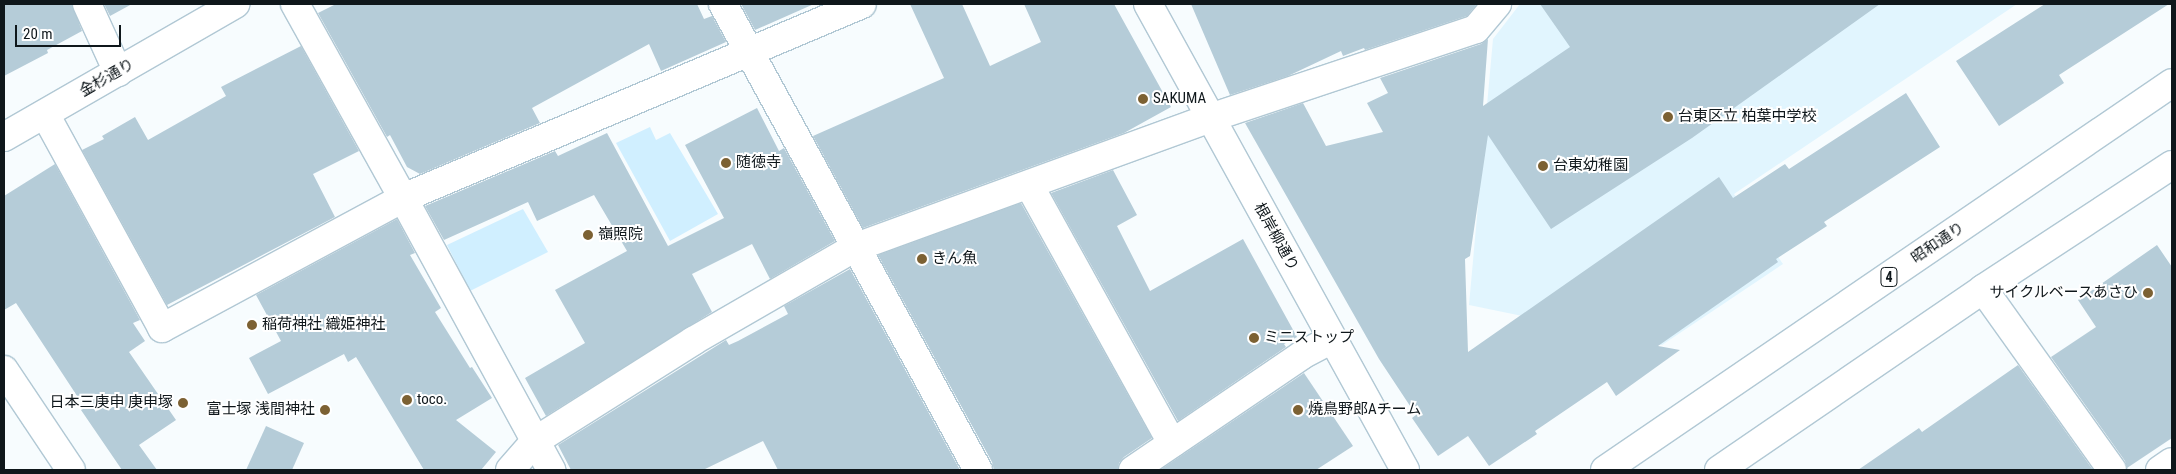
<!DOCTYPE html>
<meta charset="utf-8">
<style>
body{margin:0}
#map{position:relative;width:2176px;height:474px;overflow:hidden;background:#f7fcfe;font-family:"Roboto Condensed","Noto Sans JP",sans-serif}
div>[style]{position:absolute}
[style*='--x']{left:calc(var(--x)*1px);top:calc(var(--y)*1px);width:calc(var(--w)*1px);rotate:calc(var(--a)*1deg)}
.built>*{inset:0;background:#e1f5fe}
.green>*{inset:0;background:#d0efff}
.building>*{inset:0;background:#b5ccd8}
.roads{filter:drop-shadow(1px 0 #b1c8d4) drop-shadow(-1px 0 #b1c8d4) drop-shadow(0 1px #b1c8d4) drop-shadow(0 -1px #b1c8d4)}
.street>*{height:28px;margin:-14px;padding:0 14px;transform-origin:14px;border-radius:14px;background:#fff}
.secondary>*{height:28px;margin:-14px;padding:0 14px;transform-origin:14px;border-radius:14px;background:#fff}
.highway>*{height:28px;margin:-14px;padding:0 14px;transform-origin:14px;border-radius:14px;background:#fff}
.dots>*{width:14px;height:14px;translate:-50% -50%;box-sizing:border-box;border:2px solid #fff;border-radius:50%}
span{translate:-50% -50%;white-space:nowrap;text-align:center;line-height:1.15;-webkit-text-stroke:4px #fff;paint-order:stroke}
.shield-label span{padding:1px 4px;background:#fff;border:1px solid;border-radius:4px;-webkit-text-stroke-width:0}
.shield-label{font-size:14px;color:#0f171b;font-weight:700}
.street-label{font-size:15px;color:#0f171b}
.poi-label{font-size:15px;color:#0f171b}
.left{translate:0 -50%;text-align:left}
.right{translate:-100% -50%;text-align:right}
.frame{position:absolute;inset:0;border:5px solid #0f171b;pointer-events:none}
.scale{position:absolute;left:15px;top:25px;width:106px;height:22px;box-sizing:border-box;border:2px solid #0f171b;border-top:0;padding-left:6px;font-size:15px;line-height:18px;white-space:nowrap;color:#0f171b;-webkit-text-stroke:4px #fff;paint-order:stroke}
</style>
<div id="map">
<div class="built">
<i style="clip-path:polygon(1520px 4px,2017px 4px,1734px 194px,1783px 264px,1662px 345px,1469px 305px,1493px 39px)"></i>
</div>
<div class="green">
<i style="clip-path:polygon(650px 127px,656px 140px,670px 133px,718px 214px,670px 241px,616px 143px)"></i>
<i style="clip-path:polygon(523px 209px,548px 252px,470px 291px,447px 245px)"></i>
</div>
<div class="building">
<i style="clip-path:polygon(4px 4px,72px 4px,82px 31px,47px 50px,48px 53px,4px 76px)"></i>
<i style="clip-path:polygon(104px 4px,132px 4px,110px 16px)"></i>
<i style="clip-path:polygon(336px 4px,697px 4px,704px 19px,712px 16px,726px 42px,661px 71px,649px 44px,532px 108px,540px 123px,420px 174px,407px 167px,390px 135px,387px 137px,318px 13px)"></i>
<i style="clip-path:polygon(741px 4px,814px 4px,755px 30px)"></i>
<i style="clip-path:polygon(910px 4px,962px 4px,990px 66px,1041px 42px,1024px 4px,1114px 4px,1171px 107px,1124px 133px,863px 228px,813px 136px,944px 78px)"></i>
<i style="clip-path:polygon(1191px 4px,1477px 4px,1467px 16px,1365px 50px,1364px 48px,1343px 56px,1341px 51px,1288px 76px,1230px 95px)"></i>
<i style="clip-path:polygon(1540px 4px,1880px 4px,1692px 138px,1551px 229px,1488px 135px,1470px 256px,1465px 259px,1468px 352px,1719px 177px,1733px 198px,1785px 164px,1789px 169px,1906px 93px,1940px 147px,1824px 222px,1827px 226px,1776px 259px,1778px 262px,1658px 346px,1680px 350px,1616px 396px,1607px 382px,1535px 431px,1537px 434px,1489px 466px,1468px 436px,1438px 456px,1412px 418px,1416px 415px,1379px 359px,1245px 123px,1303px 103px,1326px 146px,1383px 132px,1367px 103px,1388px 93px,1380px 78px,1481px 44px,1488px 39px,1483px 106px,1570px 47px)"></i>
<i style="clip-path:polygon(2045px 4px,2169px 4px,2059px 75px,2064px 83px,1999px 126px,1956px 61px)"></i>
<i style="clip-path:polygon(301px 46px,359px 151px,313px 174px,335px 217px,167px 305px,82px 150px,104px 139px,102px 136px,135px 117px,148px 140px,226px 96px,221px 87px)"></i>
<i style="clip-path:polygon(757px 108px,779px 151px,784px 148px,835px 241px,770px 279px,752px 244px,692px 274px,712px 312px,546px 416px,525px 378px,585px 343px,555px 290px,627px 251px,594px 195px,537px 221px,528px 202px,444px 240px,425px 206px,555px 151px,558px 156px,607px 133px,668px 246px,724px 218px,685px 145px)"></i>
<i style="clip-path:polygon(55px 164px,140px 320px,133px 323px,145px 341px,129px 352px,176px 420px,139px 445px,157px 470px,122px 470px,81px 410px,85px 408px,16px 303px,4px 310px,4px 196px)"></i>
<i style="clip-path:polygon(1113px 170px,1137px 215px,1117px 226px,1150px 291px,1243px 239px,1297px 337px,1284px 344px,1286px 347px,1178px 421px,1051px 193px)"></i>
<i style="clip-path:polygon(1021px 203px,1152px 438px,1124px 457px,1119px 463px,1118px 470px,994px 470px,992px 462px,878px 255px)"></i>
<i style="clip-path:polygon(397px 219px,415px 253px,410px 255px,441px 308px,435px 312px,470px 368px,472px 367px,492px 398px,456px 420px,496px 452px,481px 470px,424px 470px,356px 357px,348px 362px,344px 354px,268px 394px,249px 358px,281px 341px,256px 295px)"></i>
<i style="clip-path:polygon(2157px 245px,2172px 267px,2172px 438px,2127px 468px,2125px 461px,2051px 357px,2096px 327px,2078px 300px)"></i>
<i style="clip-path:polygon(850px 269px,960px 470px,778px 470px,763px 441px,703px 470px,571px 470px,558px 445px,726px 340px,729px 345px,738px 341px,788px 314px,784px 306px)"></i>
<i style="clip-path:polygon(2018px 365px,2093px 470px,1858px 470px,1919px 428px,1922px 432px)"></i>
<i style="clip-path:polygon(1304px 373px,1353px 446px,1316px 470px,1160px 470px)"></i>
<i style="clip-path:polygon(266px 426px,304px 443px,292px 470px,246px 470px)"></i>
</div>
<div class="roads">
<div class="street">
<i style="--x:87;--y:4;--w:75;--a:65.5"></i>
<i style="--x:295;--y:4;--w:222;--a:60.9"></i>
<i style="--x:403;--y:198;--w:310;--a:61.4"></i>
<i style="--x:723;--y:4;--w:531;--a:61.31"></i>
<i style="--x:45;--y:114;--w:244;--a:61.3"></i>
<i style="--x:162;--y:328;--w:274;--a:-28.3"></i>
<i style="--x:403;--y:198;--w:498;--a:-22.9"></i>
<i style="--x:1029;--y:185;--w:295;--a:61"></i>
<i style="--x:1983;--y:289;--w:222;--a:54.5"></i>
<i style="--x:510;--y:470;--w:38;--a:-49"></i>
<i style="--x:535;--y:441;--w:187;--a:-32.3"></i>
<i style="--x:693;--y:341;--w:188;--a:-30"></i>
<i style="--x:856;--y:247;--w:377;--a:-20"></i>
<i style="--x:1210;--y:118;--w:280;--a:-18.5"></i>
<i style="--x:1476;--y:29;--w:33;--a:-50"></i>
<i style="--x:1133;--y:470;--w:204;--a:-34.2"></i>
<i style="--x:1302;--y:355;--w:34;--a:-28"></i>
<i style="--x:2160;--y:470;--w:14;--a:-34"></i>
</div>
<div class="secondary">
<i style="--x:1148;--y:4;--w:532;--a:61.12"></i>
<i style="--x:4;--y:137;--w:267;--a:-29.9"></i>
<i style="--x:4;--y:370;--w:120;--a:56.2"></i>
</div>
<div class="highway">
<i style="--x:1605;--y:470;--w:686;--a:-34.32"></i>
<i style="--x:1719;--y:470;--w:320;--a:-34.4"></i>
<i style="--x:1983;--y:289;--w:226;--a:-33.3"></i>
</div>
</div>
<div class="dots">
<i style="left:1143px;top:99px;background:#7c6133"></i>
<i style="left:1668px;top:117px;background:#7c6133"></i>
<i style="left:726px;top:163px;background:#7c6133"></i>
<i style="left:1543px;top:166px;background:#7c6133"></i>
<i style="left:588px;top:235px;background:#7c6133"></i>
<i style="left:922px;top:259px;background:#7c6133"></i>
<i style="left:2148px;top:293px;background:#7c6133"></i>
<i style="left:252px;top:325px;background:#7c6133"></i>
<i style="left:1254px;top:338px;background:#7c6133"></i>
<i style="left:407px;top:400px;background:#7c6133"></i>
<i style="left:183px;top:403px;background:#7c6133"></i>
<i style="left:325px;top:410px;background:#7c6133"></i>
<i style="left:1298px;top:410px;background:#7c6133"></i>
</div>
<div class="shield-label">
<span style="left:1889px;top:277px">4</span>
</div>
<div class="street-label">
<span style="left:107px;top:78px;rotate:-30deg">金杉通り</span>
<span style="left:1276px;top:237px;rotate:61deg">根岸柳通り</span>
<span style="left:1938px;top:243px;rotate:-34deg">昭和通り</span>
</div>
<div class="poi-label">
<span class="left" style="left:1153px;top:99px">SAKUMA</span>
<span class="left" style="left:1678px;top:117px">台東区立 柏葉中学校</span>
<span class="left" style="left:736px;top:163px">随徳寺</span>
<span class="left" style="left:1553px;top:166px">台東幼稚園</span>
<span class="left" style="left:598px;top:235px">嶺照院</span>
<span class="left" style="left:932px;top:259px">きん魚</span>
<span class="right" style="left:2138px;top:293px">サイクルベースあさひ</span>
<span class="left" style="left:262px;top:325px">稲荷神社 織姫神社</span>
<span class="left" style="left:1264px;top:338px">ミニストップ</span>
<span class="left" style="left:417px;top:400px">toco.</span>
<span class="right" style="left:173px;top:403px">日本三庚申 庚申塚</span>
<span class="right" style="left:315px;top:410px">富士塚 浅間神社</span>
<span class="left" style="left:1308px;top:410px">焼鳥野郎Aチーム</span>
</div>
<div class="frame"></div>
<div class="scale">20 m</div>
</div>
